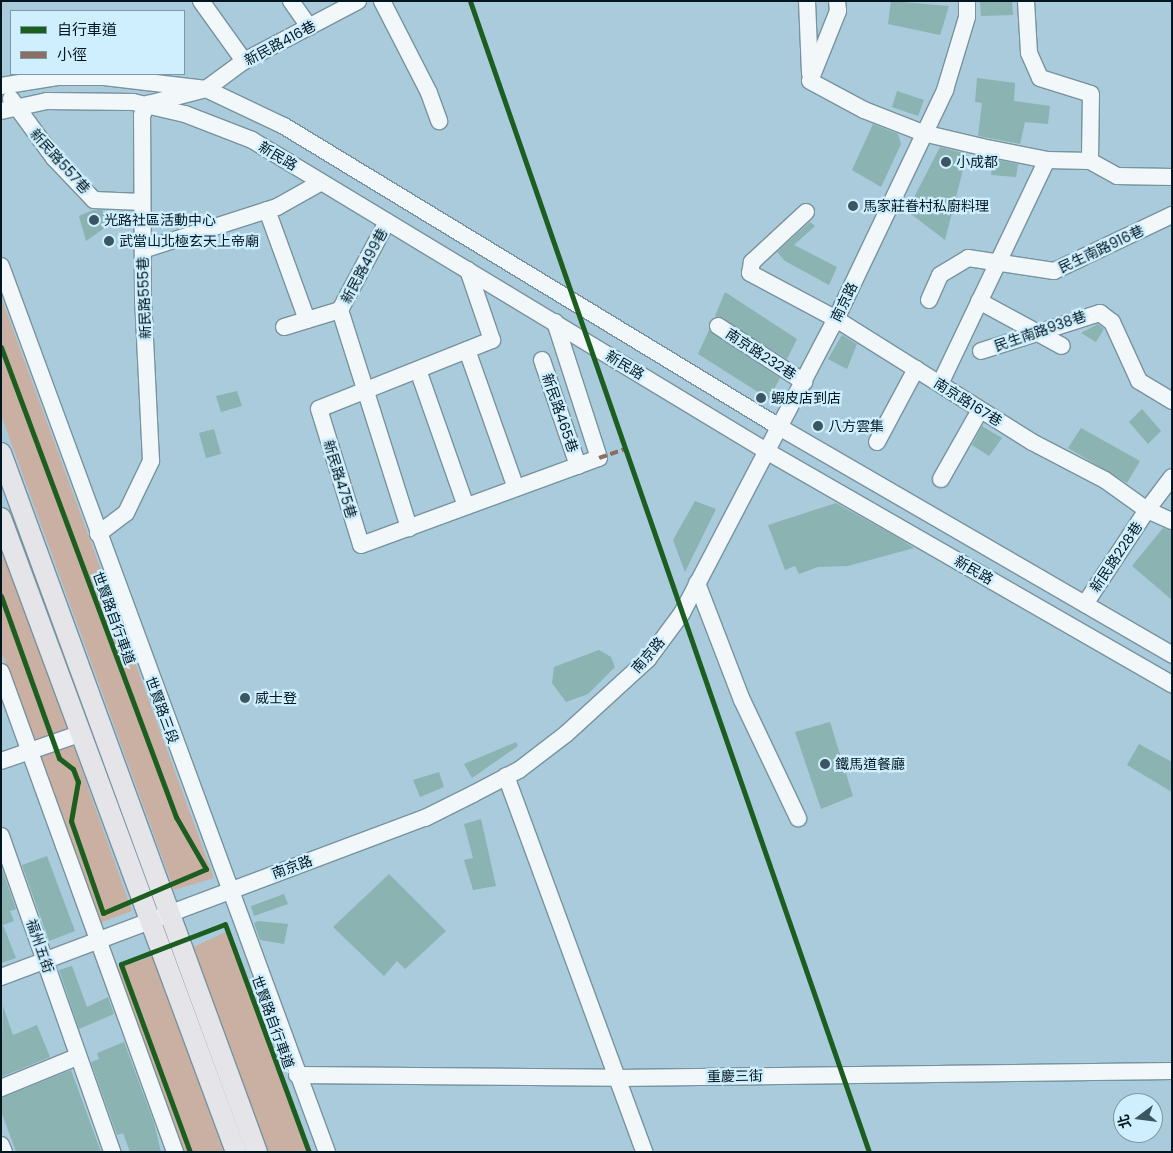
<!DOCTYPE html>
<meta charset="utf-8">
<style>
body{margin:0}
#map{position:relative;width:1173px;height:1153px;overflow:hidden;background:#a9cbdb;font-family:Poppins,"Noto Sans TC",sans-serif}
div>[style]{position:absolute}
[style*='--x']{left:calc(var(--x)*1px);top:calc(var(--y)*1px);width:calc(var(--w)*1px);rotate:calc(var(--a)*1deg)}
.green>*{inset:0;background:#c9b0a2}
.building>*{inset:0;background:#8ab3b2}
.roads{filter:drop-shadow(1px 0 #77939f) drop-shadow(-1px 0 #77939f) drop-shadow(0 1px #77939f) drop-shadow(0 -1px #77939f)}
.minor>*{height:16px;margin:-8px;padding:0 8px;transform-origin:8px;border-radius:8px;background:#f2f7fa}
.major>*{height:20px;margin:-10px;padding:0 10px;transform-origin:10px;border-radius:10px;background:#e4e4e9}
.quiet>*{height:4px;margin-top:-2px;transform-origin:0;background:repeating-linear-gradient(90deg,#8d6e63 0 8px,transparent 0 12px)}
.cycleway>*{height:5px;margin:-2.5px;padding:0 2.5px;transform-origin:2.5px;border-radius:2.5px;background:#1b5e20}
.dots>*{width:14px;height:14px;translate:-50% -50%;box-sizing:border-box;border:2px solid #d0effe;border-radius:50%}
span{translate:-50% -50%;white-space:nowrap;text-align:center;line-height:1.15;-webkit-text-stroke:4.5px #d0effe;paint-order:stroke}
.street-label{font-size:14px;color:#001722}
.poi-label{font-size:14px;color:#001722}
.left{translate:0 -50%;text-align:left}
.frame{position:absolute;inset:0;border:2px solid #001722;pointer-events:none}
.legend{position:absolute;left:10px;top:10px;width:175px;height:65px;box-sizing:border-box;background:#d0effe;border:1px solid #7d99a6;margin:0;padding:6px 9px;list-style:none;font-size:15px;color:#001722}
.legend li{display:flex;align-items:center;gap:10px;height:25px}
.legend b{width:25px;border:1px solid #7d99a6}
.north{position:absolute;left:1113px;top:1093px;width:50px;height:50px;box-sizing:border-box;background:#d0effe;border:1px solid #7d99a6;border-radius:50%;rotate:255deg;font-size:14px;font-weight:700;line-height:20px;text-align:center;color:#001722}
.north::after{content:'';display:block;margin:auto;width:18px;height:22px;background:#3b5663;clip-path:polygon(50% 0,100% 100%,50% 72%,0 100%)}
</style>
<div id="map">
<div class="green">
<i style="clip-path:polygon(1px 297px,214px 878px,174px 890px,1px 415px)"></i>
<i style="clip-path:polygon(1px 543px,132px 911px,99px 923px,1px 651px)"></i>
<i style="clip-path:polygon(228px 931px,312px 1152px,266px 1152px,189px 949px)"></i>
<i style="clip-path:polygon(152px 956px,224px 1152px,181px 1152px,117px 969px)"></i>
</div>
<div class="building">
<i style="clip-path:polygon(891px 1px,949px 6px,940px 35px,888px 24px)"></i>
<i style="clip-path:polygon(980px 1px,1012px 1px,1013px 15px,981px 16px)"></i>
<i style="clip-path:polygon(977px 78px,1015px 83px,1014px 101px,1050px 106px,1048px 124px,1025px 122px,1020px 144px,978px 136px,982px 103px,975px 102px)"></i>
<i style="clip-path:polygon(897px 91px,924px 100px,918px 116px,892px 107px)"></i>
<i style="clip-path:polygon(873px 124px,898px 134px,901px 144px,881px 187px,852px 170px)"></i>
<i style="clip-path:polygon(940px 147px,967px 154px,945px 240px,907px 211px)"></i>
<i style="clip-path:polygon(993px 159px,1018px 164px,1016px 177px,991px 175px)"></i>
<i style="clip-path:polygon(93px 210px,102px 210px,110px 224px,86px 241px,79px 216px)"></i>
<i style="clip-path:polygon(810px 222px,815px 226px,794px 245px,837px 267px,829px 285px,785px 261px,777px 252px)"></i>
<i style="clip-path:polygon(725px 292px,797px 339px,787px 359px,715px 316px)"></i>
<i style="clip-path:polygon(1098px 324px,1104px 329px,1096px 342px,1081px 333px)"></i>
<i style="clip-path:polygon(709px 330px,780px 378px,769px 399px,698px 354px)"></i>
<i style="clip-path:polygon(842px 335px,857px 344px,847px 369px,828px 359px)"></i>
<i style="clip-path:polygon(237px 391px,242px 406px,221px 412px,216px 396px)"></i>
<i style="clip-path:polygon(1142px 409px,1161px 431px,1148px 444px,1129px 422px)"></i>
<i style="clip-path:polygon(982px 426px,1002px 438px,989px 456px,972px 445px)"></i>
<i style="clip-path:polygon(1081px 428px,1140px 461px,1127px 483px,1068px 448px)"></i>
<i style="clip-path:polygon(214px 429px,221px 454px,206px 458px,199px 433px)"></i>
<i style="clip-path:polygon(695px 501px,716px 509px,685px 572px,673px 540px)"></i>
<i style="clip-path:polygon(836px 503px,895px 536px,914px 548px,848px 566px,818px 567px,799px 574px,795px 566px,785px 570px,768px 525px)"></i>
<i style="clip-path:polygon(1163px 528px,1172px 531px,1172px 600px,1132px 566px)"></i>
<i style="clip-path:polygon(599px 650px,611px 657px,615px 667px,588px 694px,566px 702px,552px 683px,554px 667px)"></i>
<i style="clip-path:polygon(830px 722px,853px 796px,821px 809px,795px 732px)"></i>
<i style="clip-path:polygon(516px 742px,518px 746px,472px 778px,464px 764px)"></i>
<i style="clip-path:polygon(1139px 744px,1172px 762px,1172px 792px,1127px 765px)"></i>
<i style="clip-path:polygon(439px 772px,444px 787px,420px 797px,413px 780px)"></i>
<i style="clip-path:polygon(481px 819px,496px 886px,473px 890px,464px 860px,473px 858px,464px 824px)"></i>
<i style="clip-path:polygon(47px 856px,75px 931px,49px 941px,22px 865px)"></i>
<i style="clip-path:polygon(2px 869px,16px 909px,10px 911px,14px 921px,3px 925px,16px 958px,1px 963px)"></i>
<i style="clip-path:polygon(389px 874px,446px 931px,405px 969px,397px 961px,384px 976px,333px 927px)"></i>
<i style="clip-path:polygon(284px 894px,288px 904px,254px 916px,251px 906px)"></i>
<i style="clip-path:polygon(258px 921px,288px 924px,284px 944px,260px 940px,254px 923px)"></i>
<i style="clip-path:polygon(72px 966px,87px 1007px,108px 997px,114px 1014px,79px 1029px,59px 970px)"></i>
<i style="clip-path:polygon(3px 1006px,13px 1035px,37px 1025px,50px 1057px,1px 1077px)"></i>
<i style="clip-path:polygon(124px 1042px,154px 1123px,161px 1152px,130px 1152px,123px 1133px,117px 1135px,91px 1062px,99px 1059px,97px 1053px)"></i>
<i style="clip-path:polygon(71px 1070px,101px 1152px,16px 1152px,1px 1111px,1px 1098px)"></i>
</div>
<div class="roads">
<div class="minor">
<i style="--x:201;--y:1;--w:74;--a:54.4"></i>
<i style="--x:291;--y:1;--w:32;--a:55"></i>
<i style="--x:382;--y:1;--w:103;--a:62.9"></i>
<i style="--x:429;--y:93;--w:30;--a:70"></i>
<i style="--x:807;--y:1;--w:73;--a:87.6"></i>
<i style="--x:837;--y:1;--w:10;--a:84"></i>
<i style="--x:838;--y:11;--w:75;--a:111.8"></i>
<i style="--x:810;--y:81;--w:61;--a:28.2"></i>
<i style="--x:864;--y:110;--w:63;--a:21.3"></i>
<i style="--x:923;--y:133;--w:61;--a:13.3"></i>
<i style="--x:982;--y:147;--w:66;--a:11.3"></i>
<i style="--x:1047;--y:160;--w:43;--a:1.3"></i>
<i style="--x:1090;--y:161;--w:31;--a:29"></i>
<i style="--x:1117;--y:176;--w:55;--a:1"></i>
<i style="--x:1026;--y:1;--w:52;--a:86.7"></i>
<i style="--x:1029;--y:53;--w:27;--a:66"></i>
<i style="--x:1040;--y:78;--w:53;--a:17.4"></i>
<i style="--x:1091;--y:94;--w:67;--a:90.9"></i>
<i style="--x:1;--y:86;--w:57;--a:-9.1"></i>
<i style="--x:57;--y:77;--w:47;--a:0"></i>
<i style="--x:104;--y:77;--w:103;--a:6.7"></i>
<i style="--x:206;--y:89;--w:86;--a:25.4"></i>
<i style="--x:284;--y:126;--w:582;--a:31.28"></i>
<i style="--x:781;--y:428;--w:452;--a:30.1"></i>
<i style="--x:11;--y:99;--w:73;--a:53.9"></i>
<i style="--x:54;--y:158;--w:58;--a:46.4"></i>
<i style="--x:94;--y:200;--w:48;--a:2.4"></i>
<i style="--x:1;--y:111;--w:47;--a:-12.3"></i>
<i style="--x:47;--y:101;--w:86;--a:0.7"></i>
<i style="--x:133;--y:102;--w:53;--a:13"></i>
<i style="--x:185;--y:114;--w:72;--a:21.2"></i>
<i style="--x:252;--y:140;--w:603;--a:31.16"></i>
<i style="--x:768;--y:452;--w:466;--a:29.9"></i>
<i style="--x:267;--y:210;--w:117;--a:70"></i>
<i style="--x:806;--y:212;--w:74;--a:137.2"></i>
<i style="--x:752;--y:262;--w:11;--a:100"></i>
<i style="--x:750;--y:273;--w:98;--a:28.1"></i>
<i style="--x:836;--y:319;--w:231;--a:32.1"></i>
<i style="--x:1032;--y:442;--w:82;--a:27.5"></i>
<i style="--x:1105;--y:480;--w:52;--a:35.5"></i>
<i style="--x:1147;--y:510;--w:41;--a:-52.9"></i>
<i style="--x:143;--y:250;--w:141;--a:-17.8"></i>
<i style="--x:277;--y:207;--w:49;--a:-29.2"></i>
<i style="--x:1;--y:266;--w:944;--a:69.8"></i>
<i style="--x:468;--y:270;--w:74;--a:71.1"></i>
<i style="--x:492;--y:340;--w:186;--a:158.3"></i>
<i style="--x:319;--y:409;--w:142;--a:72.8"></i>
<i style="--x:361;--y:545;--w:253;--a:-20.1"></i>
<i style="--x:599;--y:458;--w:143;--a:-107.9"></i>
<i style="--x:929;--y:300;--w:27;--a:-66"></i>
<i style="--x:940;--y:275;--w:33;--a:-31"></i>
<i style="--x:968;--y:258;--w:87;--a:8.6"></i>
<i style="--x:1054;--y:271;--w:131;--a:-25.4"></i>
<i style="--x:979;--y:301;--w:94;--a:28.5"></i>
<i style="--x:340;--y:310;--w:100;--a:-61.9"></i>
<i style="--x:718;--y:326;--w:103;--a:33.1"></i>
<i style="--x:284;--y:327;--w:59;--a:-16.9"></i>
<i style="--x:340;--y:310;--w:229;--a:72.4"></i>
<i style="--x:467;--y:350;--w:146;--a:70.5"></i>
<i style="--x:981;--y:351;--w:125;--a:-17.7"></i>
<i style="--x:1100;--y:313;--w:15;--a:37"></i>
<i style="--x:1112;--y:322;--w:65;--a:65.4"></i>
<i style="--x:1139;--y:381;--w:39;--a:31"></i>
<i style="--x:542;--y:360;--w:112;--a:71.2"></i>
<i style="--x:418;--y:370;--w:144;--a:70.6"></i>
<i style="--x:940;--y:384;--w:248;--a:-64.5"></i>
<i style="--x:877;--y:442;--w:83;--a:-61.9"></i>
<i style="--x:941;--y:479;--w:79;--a:-60.5"></i>
<i style="--x:98;--y:534;--w:35;--a:-37"></i>
<i style="--x:126;--y:513;--w:58;--a:-64.3"></i>
<i style="--x:151;--y:461;--w:165;--a:-92.8"></i>
<i style="--x:143;--y:296;--w:181;--a:-90.3"></i>
<i style="--x:142;--y:115;--w:13;--a:-61"></i>
<i style="--x:148;--y:104;--w:60;--a:-14.5"></i>
<i style="--x:206;--y:89;--w:47;--a:-36.4"></i>
<i style="--x:244;--y:61;--w:129;--a:-27.8"></i>
<i style="--x:697;--y:583;--w:125;--a:69"></i>
<i style="--x:742;--y:700;--w:131;--a:64.6"></i>
<i style="--x:1085;--y:604;--w:113;--a:-56.6"></i>
<i style="--x:1147;--y:510;--w:27;--a:24"></i>
<i style="--x:1;--y:672;--w:511;--a:70.07"></i>
<i style="--x:1;--y:761;--w:83;--a:-19.1"></i>
<i style="--x:506;--y:776;--w:401;--a:69.8"></i>
<i style="--x:1;--y:836;--w:335;--a:70.6"></i>
<i style="--x:1;--y:977;--w:453;--a:-20.6"></i>
<i style="--x:425;--y:818;--w:54;--a:-26.6"></i>
<i style="--x:473;--y:794;--w:52;--a:-27.6"></i>
<i style="--x:519;--y:770;--w:59;--a:-37.5"></i>
<i style="--x:566;--y:734;--w:111;--a:-42.4"></i>
<i style="--x:648;--y:659;--w:57;--a:-53.5"></i>
<i style="--x:682;--y:613;--w:332;--a:-62.4"></i>
<i style="--x:836;--y:319;--w:254;--a:-64.5"></i>
<i style="--x:945;--y:90;--w:76;--a:-73.2"></i>
<i style="--x:967;--y:17;--w:16;--a:-90"></i>
<i style="--x:297;--y:1075;--w:320;--a:0.5"></i>
<i style="--x:617;--y:1078;--w:555;--a:-0.72"></i>
<i style="--x:1;--y:1088;--w:82;--a:-22.2"></i>
<i style="--x:1;--y:1145;--w:8;--a:67"></i>
</div>
<div class="major">
<i style="--x:1;--y:453;--w:744;--a:69.89"></i>
<i style="--x:1;--y:518;--w:676;--a:69.66"></i>
</div>
</div>
<div class="quiet">
<i style="--x:599;--y:458;--w:28;--a:-19"></i>
</div>
<div class="cycleway">
<i style="--x:470;--y:1;--w:1218;--a:70.88"></i>
<i style="--x:1;--y:347;--w:502;--a:69.58"></i>
<i style="--x:176;--y:817;--w:60;--a:60"></i>
<i style="--x:206;--y:869;--w:112;--a:156.9"></i>
<i style="--x:103;--y:913;--w:97;--a:-109.2"></i>
<i style="--x:71;--y:821;--w:40;--a:-80"></i>
<i style="--x:78;--y:782;--w:14;--a:-111"></i>
<i style="--x:73;--y:769;--w:18;--a:-142"></i>
<i style="--x:59;--y:758;--w:172;--a:-109.7"></i>
<i style="--x:190;--y:1152;--w:200;--a:-110.2"></i>
<i style="--x:121;--y:964;--w:111;--a:-21"></i>
<i style="--x:225;--y:924;--w:243;--a:69.8"></i>
</div>
<div class="dots">
<i style="left:946px;top:162px;background:#3b5663"></i>
<i style="left:853px;top:206px;background:#3b5663"></i>
<i style="left:94px;top:220px;background:#3b5663"></i>
<i style="left:109px;top:241px;background:#3b5663"></i>
<i style="left:761px;top:398px;background:#3b5663"></i>
<i style="left:818px;top:426px;background:#3b5663"></i>
<i style="left:245px;top:698px;background:#3b5663"></i>
<i style="left:825px;top:764px;background:#3b5663"></i>
</div>
<div class="street-label">
<span style="left:280px;top:43px;rotate:-28deg">新民路416巷</span>
<span style="left:278px;top:156px;rotate:31deg">新民路</span>
<span style="left:60px;top:161px;rotate:48deg">新民路557巷</span>
<span style="left:1101px;top:249px;rotate:-25deg">民生南路916巷</span>
<span style="left:364px;top:266px;rotate:-62deg">新民路499巷</span>
<span style="left:144px;top:298px;rotate:-92deg">新民路555巷</span>
<span style="left:844px;top:302px;rotate:-64deg">南京路</span>
<span style="left:1040px;top:331px;rotate:-19deg">民生南路938巷</span>
<span style="left:761px;top:354px;rotate:33deg">南京路232巷</span>
<span style="left:625px;top:365px;rotate:31deg">新民路</span>
<span style="left:968px;top:402px;rotate:32deg">南京路167巷</span>
<span style="left:560px;top:413px;rotate:71deg">新民路465巷</span>
<span style="left:340px;top:479px;rotate:73deg">新民路475巷</span>
<span style="left:1116px;top:557px;rotate:-56deg">新民路228巷</span>
<span style="left:974px;top:570px;rotate:30deg">新民路</span>
<span style="left:114px;top:618px;rotate:70deg">世賢路自行車道</span>
<span style="left:648px;top:655px;rotate:-49deg">南京路</span>
<span style="left:162px;top:710px;rotate:70deg">世賢路三段</span>
<span style="left:292px;top:867px;rotate:-20deg">南京路</span>
<span style="left:40px;top:946px;rotate:71deg">福州五街</span>
<span style="left:273px;top:1022px;rotate:70deg">世賢路自行車道</span>
<span style="left:735px;top:1076px;rotate:-1deg">重慶三街</span>
</div>
<div class="poi-label">
<span class="left" style="left:956px;top:162px">小成都</span>
<span class="left" style="left:863px;top:206px">馬家莊眷村私廚料理</span>
<span class="left" style="left:104px;top:220px">光路社區活動中心</span>
<span class="left" style="left:119px;top:241px">武當山北極玄天上帝廟</span>
<span class="left" style="left:771px;top:398px">蝦皮店到店</span>
<span class="left" style="left:828px;top:426px">八方雲集</span>
<span class="left" style="left:255px;top:698px">威士登</span>
<span class="left" style="left:835px;top:764px">鐵馬道餐廳</span>
</div>
<div class="frame"></div>
<ul class="legend">
<li><b style="height:6px;background:#1b5e20"></b>自行車道</li>
<li><b style="height:6px;background:#8d6e63"></b>小徑</li>
</ul>
<div class="north">北</div>
</div>
